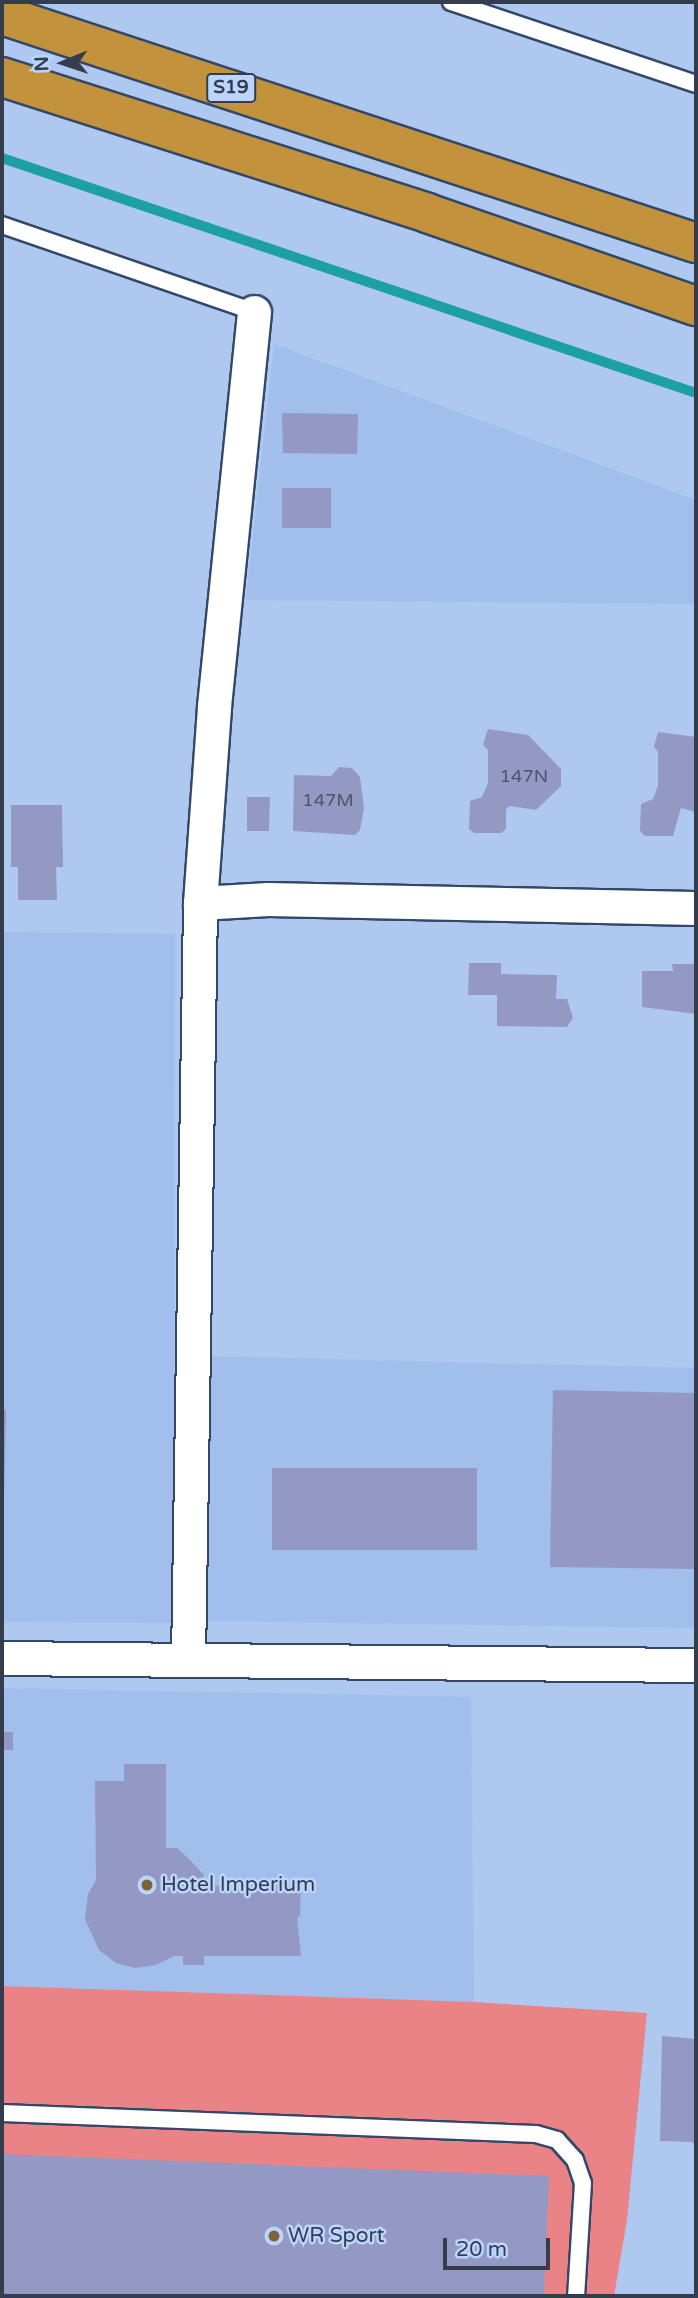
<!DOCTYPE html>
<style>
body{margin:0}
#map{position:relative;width:698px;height:2298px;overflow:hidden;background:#afc8f0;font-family:"Varela Round",sans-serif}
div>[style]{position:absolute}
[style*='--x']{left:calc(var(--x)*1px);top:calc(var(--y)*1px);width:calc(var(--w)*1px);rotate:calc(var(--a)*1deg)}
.built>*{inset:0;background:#a1beec}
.green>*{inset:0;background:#e98385}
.stream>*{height:10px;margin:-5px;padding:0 5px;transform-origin:5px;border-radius:5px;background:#1c9fa5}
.building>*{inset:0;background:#9499c4}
.roads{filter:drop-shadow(2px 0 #334869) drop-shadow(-2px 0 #334869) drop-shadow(0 2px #334869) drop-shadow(0 -2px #334869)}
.lane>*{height:16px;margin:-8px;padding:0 8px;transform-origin:8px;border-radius:8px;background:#fff}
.street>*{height:33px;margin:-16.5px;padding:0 16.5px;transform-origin:16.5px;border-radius:16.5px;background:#fff}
.highway>*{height:38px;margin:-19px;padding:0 19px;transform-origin:19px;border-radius:19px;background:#c2933c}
.dots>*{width:19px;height:19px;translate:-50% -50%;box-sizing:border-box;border:4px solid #bcd5fe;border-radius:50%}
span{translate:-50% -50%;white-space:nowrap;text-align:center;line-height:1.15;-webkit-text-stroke:5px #bcd5fe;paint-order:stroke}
.number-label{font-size:18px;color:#4b546b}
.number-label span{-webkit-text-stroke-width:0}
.shield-label span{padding:2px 5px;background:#bcd5fe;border:2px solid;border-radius:5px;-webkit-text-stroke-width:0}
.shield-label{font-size:19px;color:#333d4d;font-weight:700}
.poi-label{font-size:21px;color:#333d4d}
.left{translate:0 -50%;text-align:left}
.frame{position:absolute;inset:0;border:4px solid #333d4d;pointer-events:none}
.north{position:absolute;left:28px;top:28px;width:70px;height:70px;-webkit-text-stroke:5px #bcd5fe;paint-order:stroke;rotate:268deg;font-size:19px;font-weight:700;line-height:28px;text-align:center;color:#333d4d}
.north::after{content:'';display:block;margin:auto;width:24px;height:32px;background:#333d4d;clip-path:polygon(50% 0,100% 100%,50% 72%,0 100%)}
.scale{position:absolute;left:443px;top:2238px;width:107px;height:32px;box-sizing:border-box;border:4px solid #333d4d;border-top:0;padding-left:9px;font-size:21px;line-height:24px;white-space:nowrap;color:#333d4d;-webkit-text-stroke:5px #bcd5fe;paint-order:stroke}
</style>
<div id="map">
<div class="built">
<i style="clip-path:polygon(274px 344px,696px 500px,696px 604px,246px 600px)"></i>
<i style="clip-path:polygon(2px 932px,175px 934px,174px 1623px,2px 1622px)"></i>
<i style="clip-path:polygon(207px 1356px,696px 1368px,696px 1628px,207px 1621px)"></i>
<i style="clip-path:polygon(2px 1688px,471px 1697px,474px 2002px,2px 1986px)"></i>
</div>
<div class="green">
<i style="clip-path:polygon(2px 1986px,474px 2002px,647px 2013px,627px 2220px,614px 2296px,2px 2296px)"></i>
</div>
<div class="stream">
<i style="--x:2;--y:158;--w:733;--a:18.71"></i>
</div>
<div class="building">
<i style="clip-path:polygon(282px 413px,358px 414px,357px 454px,283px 453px)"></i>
<i style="clip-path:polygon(282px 488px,331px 488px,331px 528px,282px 528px)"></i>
<i style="clip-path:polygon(488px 729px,528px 735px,561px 769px,561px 786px,536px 810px,510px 806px,506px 809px,506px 829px,501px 833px,474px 833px,469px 829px,470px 801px,482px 797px,488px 783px,488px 750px,483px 745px)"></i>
<i style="clip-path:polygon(658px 732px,696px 737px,696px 812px,681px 808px,673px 836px,645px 836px,640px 831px,641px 804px,653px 799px,658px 786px,658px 752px,654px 747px)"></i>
<i style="clip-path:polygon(339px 767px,352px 768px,360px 777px,364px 808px,360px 830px,355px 835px,293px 831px,294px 775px,331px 776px)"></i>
<i style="clip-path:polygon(247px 797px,270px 797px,269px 831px,247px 831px)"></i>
<i style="clip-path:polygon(11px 805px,62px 805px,63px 867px,56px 867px,57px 900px,18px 900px,18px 867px,11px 867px)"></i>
<i style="clip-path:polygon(469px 963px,501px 963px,501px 974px,557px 975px,556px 999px,567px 999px,573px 1018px,567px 1027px,497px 1026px,497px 995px,468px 995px)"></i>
<i style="clip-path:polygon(672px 964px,696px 964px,696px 1014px,642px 1007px,642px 971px,673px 971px)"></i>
<i style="clip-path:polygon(553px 1390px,696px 1393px,696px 1569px,550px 1567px)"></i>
<i style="clip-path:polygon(2px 1409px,6px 1410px,4px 1499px,2px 1499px)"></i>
<i style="clip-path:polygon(272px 1468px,477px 1468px,477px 1550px,272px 1550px)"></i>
<i style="clip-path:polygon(2px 1732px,13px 1732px,13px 1750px,2px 1750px)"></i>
<i style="clip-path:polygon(124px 1764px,166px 1764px,166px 1848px,177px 1848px,191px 1861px,204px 1875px,204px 1886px,301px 1885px,300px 1917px,297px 1917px,301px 1956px,204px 1956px,204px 1965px,183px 1965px,183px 1956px,174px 1956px,156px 1965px,135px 1968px,116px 1963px,99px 1950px,85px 1919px,88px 1894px,96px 1880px,95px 1781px,124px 1781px)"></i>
<i style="clip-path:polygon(662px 2036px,696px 2039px,696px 2151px,693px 2142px,660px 2141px)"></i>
<i style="clip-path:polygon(2px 2154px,549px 2176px,544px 2296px,2px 2296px)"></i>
</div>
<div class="roads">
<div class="lane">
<i style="--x:451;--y:2;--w:258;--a:18.5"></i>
<i style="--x:2;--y:225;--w:267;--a:19"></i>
<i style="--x:2;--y:2113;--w:534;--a:2.25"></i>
<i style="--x:536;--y:2134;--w:22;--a:16"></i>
<i style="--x:557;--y:2140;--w:27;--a:48"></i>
<i style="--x:575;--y:2160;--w:24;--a:71"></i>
<i style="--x:583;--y:2183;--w:113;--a:93.5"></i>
</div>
<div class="street">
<i style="--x:200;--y:903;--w:197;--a:-85.9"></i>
<i style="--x:214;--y:706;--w:396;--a:-84.2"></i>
<i style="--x:2;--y:1658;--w:694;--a:0.58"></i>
<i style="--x:188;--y:1660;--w:757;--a:-89.09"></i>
<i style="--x:200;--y:903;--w:68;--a:-3.4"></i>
<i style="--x:268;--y:899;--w:428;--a:1.2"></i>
</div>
<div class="highway">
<i style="--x:2;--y:15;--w:730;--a:18.19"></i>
<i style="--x:2;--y:77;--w:446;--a:17.7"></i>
<i style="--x:427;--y:213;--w:285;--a:19.1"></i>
</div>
</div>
<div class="dots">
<i style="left:147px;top:1885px;background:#7d6335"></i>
<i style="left:274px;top:2236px;background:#7d6335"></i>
</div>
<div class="number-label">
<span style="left:524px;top:776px">147N</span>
<span style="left:328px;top:800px">147M</span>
</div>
<div class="shield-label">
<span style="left:231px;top:88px">S19</span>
</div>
<div class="poi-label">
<span class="left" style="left:161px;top:1885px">Hotel Imperium</span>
<span class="left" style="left:288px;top:2236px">WR Sport</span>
</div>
<div class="frame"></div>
<div class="north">N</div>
<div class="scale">20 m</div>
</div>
